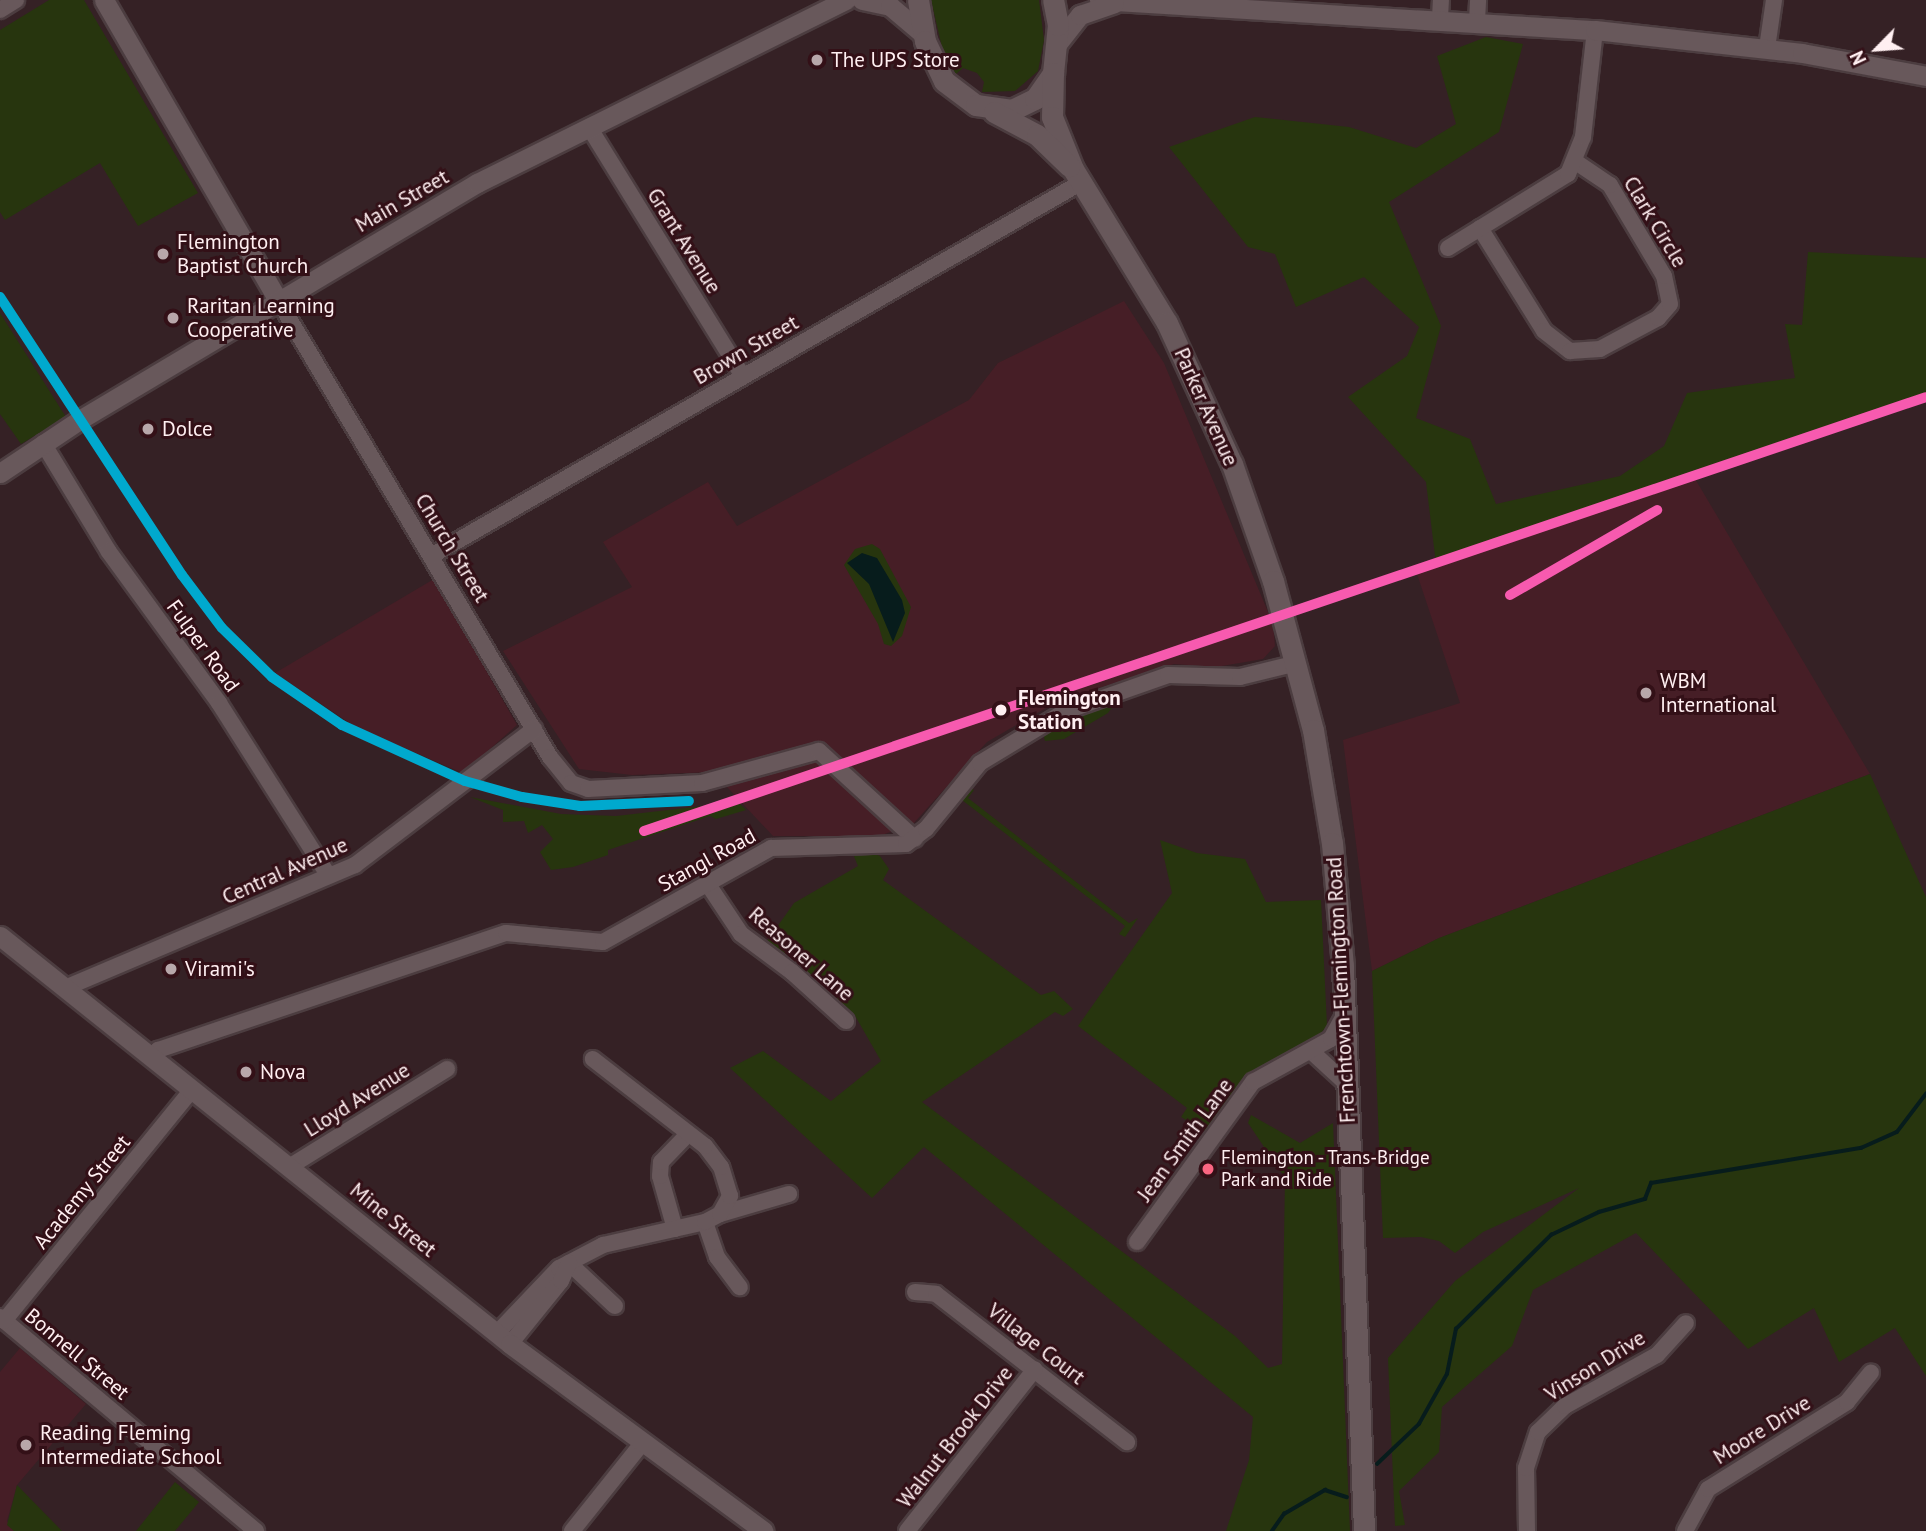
<!DOCTYPE html>
<style>
body{margin:0}
#map{position:relative;width:1926px;height:1531px;overflow:hidden;background:#352125;font-family:"PT Sans",sans-serif}
div>[style]{position:absolute}
[style*='--x']{left:calc(var(--x)*1px);top:calc(var(--y)*1px);width:calc(var(--w)*1px);rotate:calc(var(--a)*1deg)}
.built>*{inset:0;background:#461e26}
.green>*{inset:0;background:#27350e}
.water>*{inset:0;background:#071c1c}
.stream>*{height:3.5px;margin:-1.75px;padding:0 1.75px;transform-origin:1.75px;border-radius:1.75px;background:#071c1c}
.roads{filter:drop-shadow(2px 0 #4c3d40) drop-shadow(-2px 0 #4c3d40) drop-shadow(0 2px #4c3d40) drop-shadow(0 -2px #4c3d40)}
.minor>*{height:16px;margin:-8px;padding:0 8px;transform-origin:8px;border-radius:8px;background:#68585b}
.tertiary>*{height:19px;margin:-9.5px;padding:0 9.5px;transform-origin:9.5px;border-radius:9.5px;background:#68585b}
.secondary>*{height:21px;margin:-10.5px;padding:0 10.5px;transform-origin:10.5px;border-radius:10.5px;background:#68585b}
.rail-1>*{height:10px;margin:-5px;padding:0 5px;transform-origin:5px;border-radius:5px;background:#f75aaf}
.rail-2>*{height:10px;margin:-5px;padding:0 5px;transform-origin:5px;border-radius:5px;background:#00a9ce}
.dots>*{width:19px;height:19px;translate:-50% -50%;box-sizing:border-box;border:4px solid #331017;border-radius:50%}
span{translate:-50% -50%;white-space:nowrap;text-align:center;line-height:1.15;-webkit-text-stroke:6px #331017;paint-order:stroke}
.bus-label{font-size:19px;color:#ffeff1}
.left{translate:0 -50%;text-align:left}
.poi-label{font-size:21px;color:#ffeff1}
.street-label{font-size:21px;color:#ffeff1}
.stop-label{font-size:21px;color:#ffeff1;font-weight:700}
.north{position:absolute;left:1842px;top:14px;width:70px;height:70px;-webkit-text-stroke:5px #331017;paint-order:stroke;rotate:245deg;font-size:19px;font-weight:700;line-height:28px;text-align:center;color:#ffeff1}
.north::after{content:'';display:block;margin:auto;width:24px;height:32px;background:#ffeff1;clip-path:polygon(50% 0,100% 100%,50% 72%,0 100%)}
</style>
<div id="map">
<div class="built">
<i style="clip-path:polygon(1124px 301px,1164px 363px,1273px 624px,1275px 646px,1263px 659px,1216px 667px,1174px 664px,1058px 701px,987px 742px,913px 824px,879px 836px,773px 836px,713px 772px,632px 775px,579px 769px,503px 651px,632px 587px,603px 542px,708px 482px,737px 526px,969px 400px,998px 363px)"></i>
<i style="clip-path:polygon(1694px 477px,1870px 774px,1439px 938px,1372px 971px,1343px 740px,1460px 703px,1416px 571px)"></i>
<i style="clip-path:polygon(434px 579px,517px 725px,463px 773px,357px 728px,275px 673px)"></i>
<i style="clip-path:polygon(20px 1348px,86px 1404px,17px 1485px,7px 1521px,14px 1531px,0 1531px,0 1372px)"></i>
</div>
<div class="green">
<i style="clip-path:polygon(49px 0,84px 0,198px 193px,138px 226px,100px 163px,5px 220px,0 212px,0 30px)"></i>
<i style="clip-path:polygon(931px 0,1039px 0,1044px 40px,1038px 71px,1015px 91px,982px 92px,984px 82px,977px 73px,963px 68px,956px 74px,944px 56px)"></i>
<i style="clip-path:polygon(1486px 37px,1523px 44px,1499px 132px,1389px 202px,1441px 326px,1416px 418px,1470px 439px,1496px 504px,1620px 476px,1664px 446px,1687px 393px,1795px 378px,1785px 324px,1802px 325px,1808px 252px,1926px 258px,1926px 400px,1436px 564px,1426px 482px,1348px 397px,1407px 356px,1419px 327px,1364px 277px,1296px 307px,1275px 254px,1248px 247px,1169px 147px,1255px 117px,1349px 127px,1416px 148px,1456px 124px,1437px 56px)"></i>
<i style="clip-path:polygon(0 313px,66px 417px,21px 444px,0 414px)"></i>
<i style="clip-path:polygon(872px 544px,880px 549px,911px 607px,902px 636px,891px 646px,884px 644px,878px 624px,844px 565px,855px 549px)"></i>
<i style="clip-path:polygon(1116px 702px,1108px 713px,1064px 739px,1045px 741px,1043px 733px,1068px 717px)"></i>
<i style="clip-path:polygon(1870px 774px,1926px 897px,1926px 1376px,1895px 1328px,1839px 1362px,1814px 1308px,1748px 1349px,1636px 1233px,1533px 1290px,1512px 1346px,1442px 1407px,1439px 1452px,1399px 1491px,1405px 1525px,1395px 1526px,1388px 1358px,1455px 1281px,1579px 1188px,1483px 1232px,1455px 1253px,1439px 1241px,1421px 1237px,1383px 1238px,1372px 971px,1439px 938px)"></i>
<i style="clip-path:polygon(968px 787px,974px 790px,968px 798px,1129px 923px,1138px 918px,1125px 937px,1119px 934px,1125px 926px,962px 800px,953px 806px)"></i>
<i style="clip-path:polygon(470px 797px,561px 814px,616px 816px,738px 802px,746px 810px,716px 819px,710px 816px,608px 850px,608px 855px,573px 867px,551px 870px,540px 852px,553px 839px,542px 825px,528px 833px,524px 821px,503px 822px,503px 810px)"></i>
<i style="clip-path:polygon(1160px 840px,1197px 853px,1245px 859px,1266px 902px,1321px 900px,1327px 1026px,1320px 1034px,1260px 1068px,1208px 1133px,1181px 1117px,1187px 1108px,1078px 1026px,1172px 893px)"></i>
<i style="clip-path:polygon(869px 852px,880px 856px,889px 869px,883px 880px,1041px 995px,1054px 991px,1073px 1009px,1063px 1016px,1055px 1012px,922px 1102px,1235px 1336px,1268px 1368px,1282px 1364px,1285px 1178px,1248px 1123px,1251px 1115px,1300px 1143px,1333px 1123px,1350px 1531px,1226px 1531px,1249px 1460px,1253px 1417px,924px 1147px,872px 1198px,730px 1068px,763px 1051px,831px 1101px,881px 1061px,854px 1014px,767px 941px,794px 903px,858px 866px,853px 854px)"></i>
<i style="clip-path:polygon(175px 1482px,199px 1502px,175px 1531px,136px 1531px)"></i>
<i style="clip-path:polygon(17px 1485px,62px 1531px,14px 1531px,7px 1525px)"></i>
</div>
<div class="water">
<i style="clip-path:polygon(862px 553px,877px 558px,902px 600px,905px 613px,893px 642px,869px 584px,847px 563px)"></i>
</div>
<div class="stream">
<i style="--x:1377;--y:1464;--w:58;--a:-43.6"></i>
<i style="--x:1419;--y:1424;--w:57;--a:-60.8"></i>
<i style="--x:1447;--y:1374;--w:46;--a:-78.7"></i>
<i style="--x:1456;--y:1329;--w:134;--a:-44.7"></i>
<i style="--x:1551;--y:1235;--w:53;--a:-25.6"></i>
<i style="--x:1599;--y:1212;--w:48;--a:-15.8"></i>
<i style="--x:1645;--y:1199;--w:17;--a:-69"></i>
<i style="--x:1651;--y:1183;--w:213;--a:-9.5"></i>
<i style="--x:1861;--y:1148;--w:39;--a:-24"></i>
<i style="--x:1897;--y:1132;--w:48;--a:-52.7"></i>
<i style="--x:1272;--y:1531;--w:21;--a:-55"></i>
<i style="--x:1284;--y:1514;--w:48;--a:-30.3"></i>
<i style="--x:1325;--y:1490;--w:23;--a:18"></i>
</div>
<div class="roads">
<div class="minor">
<i style="--x:0;--y:10;--w:19;--a:-32"></i>
<i style="--x:1440;--y:18;--w:18;--a:-87"></i>
<i style="--x:1477;--y:21;--w:21;--a:-87"></i>
<i style="--x:1767;--y:48;--w:49;--a:-81.7"></i>
<i style="--x:589;--y:127;--w:293;--a:58.3"></i>
<i style="--x:1480;--y:228;--w:121;--a:58.1"></i>
<i style="--x:1544;--y:331;--w:33;--a:38"></i>
<i style="--x:1570;--y:351;--w:30;--a:-4"></i>
<i style="--x:1600;--y:349;--w:66;--a:-28.1"></i>
<i style="--x:1658;--y:318;--w:18;--a:-49"></i>
<i style="--x:1670;--y:304;--w:29;--a:-102"></i>
<i style="--x:1664;--y:276;--w:106;--a:-120.7"></i>
<i style="--x:1610;--y:185;--w:41;--a:-145.9"></i>
<i style="--x:1448;--y:248;--w:141;--a:-31.7"></i>
<i style="--x:1568;--y:174;--w:40;--a:-68"></i>
<i style="--x:1583;--y:137;--w:108;--a:-83.6"></i>
<i style="--x:278;--y:300;--w:532;--a:59.24"></i>
<i style="--x:550;--y:757;--w:33;--a:51"></i>
<i style="--x:571;--y:783;--w:18;--a:19"></i>
<i style="--x:588;--y:789;--w:114;--a:-3"></i>
<i style="--x:702;--y:783;--w:121;--a:-15.3"></i>
<i style="--x:819;--y:751;--w:130;--a:42.5"></i>
<i style="--x:43;--y:443;--w:127;--a:58.8"></i>
<i style="--x:109;--y:552;--w:187;--a:53.9"></i>
<i style="--x:219;--y:703;--w:204;--a:57.6"></i>
<i style="--x:431;--y:556;--w:751;--a:-29.88"></i>
<i style="--x:707;--y:883;--w:61;--a:56.3"></i>
<i style="--x:741;--y:934;--w:64;--a:36.7"></i>
<i style="--x:792;--y:972;--w:73;--a:42.2"></i>
<i style="--x:65;--y:988;--w:315;--a:-23"></i>
<i style="--x:355;--y:865;--w:225;--a:-37.2"></i>
<i style="--x:1312;--y:1052;--w:49;--a:42.5"></i>
<i style="--x:153;--y:1057;--w:9;--a:-54"></i>
<i style="--x:158;--y:1050;--w:367;--a:-18.6"></i>
<i style="--x:506;--y:933;--w:97;--a:5.3"></i>
<i style="--x:603;--y:942;--w:193;--a:-29.2"></i>
<i style="--x:771;--y:848;--w:135;--a:-1.7"></i>
<i style="--x:906;--y:844;--w:25;--a:-37"></i>
<i style="--x:926;--y:829;--w:85;--a:-50.7"></i>
<i style="--x:980;--y:763;--w:100;--a:-31.2"></i>
<i style="--x:1066;--y:711;--w:108;--a:-19.4"></i>
<i style="--x:1168;--y:675;--w:72;--a:1.6"></i>
<i style="--x:1240;--y:677;--w:59;--a:-13.8"></i>
<i style="--x:289;--y:1167;--w:186;--a:-31.8"></i>
<i style="--x:720;--y:1214;--w:72;--a:-16.2"></i>
<i style="--x:705;--y:1222;--w:37;--a:71"></i>
<i style="--x:717;--y:1257;--w:38;--a:53"></i>
<i style="--x:675;--y:1229;--w:55;--a:-105.8"></i>
<i style="--x:660;--y:1176;--w:14;--a:-86"></i>
<i style="--x:661;--y:1162;--w:39;--a:-46"></i>
<i style="--x:1137;--y:1242;--w:198;--a:-54.1"></i>
<i style="--x:1253;--y:1082;--w:89;--a:-28.9"></i>
<i style="--x:1331;--y:1039;--w:29;--a:-61"></i>
<i style="--x:569;--y:1263;--w:63;--a:43.1"></i>
<i style="--x:915;--y:1292;--w:21;--a:5"></i>
<i style="--x:936;--y:1294;--w:242;--a:37.8"></i>
<i style="--x:0;--y:1317;--w:334;--a:39.9"></i>
<i style="--x:4;--y:1321;--w:298;--a:-50.9"></i>
<i style="--x:497;--y:1333;--w:90;--a:-46.4"></i>
<i style="--x:559;--y:1268;--w:50;--a:-27.6"></i>
<i style="--x:603;--y:1245;--w:105;--a:-12.7"></i>
<i style="--x:705;--y:1222;--w:17;--a:-28"></i>
<i style="--x:720;--y:1214;--w:21;--a:-61"></i>
<i style="--x:730;--y:1196;--w:30;--a:-107"></i>
<i style="--x:721;--y:1167;--w:26;--a:-127"></i>
<i style="--x:705;--y:1146;--w:142;--a:-142.2"></i>
<i style="--x:510;--y:1344;--w:81;--a:-51"></i>
<i style="--x:561;--y:1281;--w:20;--a:-66"></i>
<i style="--x:572;--y:1531;--w:114;--a:-51.4"></i>
<i style="--x:907;--y:1531;--w:206;--a:-51.7"></i>
<i style="--x:1527;--y:1531;--w:63;--a:-90.9"></i>
<i style="--x:1526;--y:1468;--w:38;--a:-72"></i>
<i style="--x:1538;--y:1432;--w:37;--a:-44"></i>
<i style="--x:1565;--y:1406;--w:105;--a:-29"></i>
<i style="--x:1657;--y:1355;--w:43;--a:-47.8"></i>
<i style="--x:1685;--y:1531;--w:48;--a:-61.3"></i>
<i style="--x:1708;--y:1489;--w:164;--a:-32"></i>
<i style="--x:1847;--y:1402;--w:38;--a:-51"></i>
</div>
<div class="tertiary">
<i style="--x:104;--y:0;--w:347;--a:59.9"></i>
<i style="--x:862;--y:0;--w:29;--a:12"></i>
<i style="--x:890;--y:6;--w:43;--a:40.3"></i>
<i style="--x:1099;--y:0;--w:497;--a:3.5"></i>
<i style="--x:1595;--y:30;--w:208;--a:6.3"></i>
<i style="--x:1802;--y:53;--w:126;--a:10.5"></i>
<i style="--x:1058;--y:43;--w:36;--a:-52"></i>
<i style="--x:1080;--y:15;--w:36;--a:-19"></i>
<i style="--x:0;--y:473;--w:97;--a:-33.7"></i>
<i style="--x:81;--y:419;--w:461;--a:-30.8"></i>
<i style="--x:477;--y:183;--w:412;--a:-26.4"></i>
<i style="--x:0;--y:936;--w:653;--a:38.66"></i>
<i style="--x:510;--y:1344;--w:315;--a:36.4"></i>
</div>
<div class="secondary">
<i style="--x:918;--y:0;--w:42;--a:80.3"></i>
<i style="--x:925;--y:41;--w:44;--a:64.6"></i>
<i style="--x:944;--y:81;--w:40;--a:37"></i>
<i style="--x:976;--y:105;--w:36;--a:8"></i>
<i style="--x:1012;--y:110;--w:25;--a:-26"></i>
<i style="--x:1035;--y:99;--w:32;--a:-55"></i>
<i style="--x:1053;--y:73;--w:48;--a:-84.1"></i>
<i style="--x:1058;--y:25;--w:25;--a:-101"></i>
<i style="--x:1053;--y:73;--w:44;--a:91.3"></i>
<i style="--x:1052;--y:117;--w:56;--a:68"></i>
<i style="--x:1073;--y:169;--w:180;--a:58.6"></i>
<i style="--x:1167;--y:323;--w:155;--a:65.3"></i>
<i style="--x:1232;--y:464;--w:124;--a:70.7"></i>
<i style="--x:1273;--y:581;--w:154;--a:75"></i>
<i style="--x:1313;--y:730;--w:115;--a:80.5"></i>
<i style="--x:1332;--y:843;--w:123;--a:84.9"></i>
<i style="--x:1343;--y:966;--w:565;--a:87.87"></i>
<i style="--x:994;--y:112;--w:49;--a:28.1"></i>
<i style="--x:1037;--y:135;--w:45;--a:44.1"></i>
</div>
</div>
<div class="rail-1">
<i style="--x:1510;--y:595;--w:170;--a:-30"></i>
<i style="--x:644;--y:831;--w:1353;--a:-18.7"></i>
</div>
<div class="rail-2">
<i style="--x:0;--y:297;--w:332;--a:56.8"></i>
<i style="--x:182;--y:575;--w:66;--a:53"></i>
<i style="--x:222;--y:628;--w:70;--a:44.4"></i>
<i style="--x:272;--y:677;--w:85;--a:34.4"></i>
<i style="--x:342;--y:725;--w:135;--a:24.5"></i>
<i style="--x:465;--y:781;--w:59;--a:15.7"></i>
<i style="--x:522;--y:797;--w:59;--a:8.8"></i>
<i style="--x:580;--y:806;--w:109;--a:-2.6"></i>
</div>
<div class="dots">
<i style="left:817px;top:60px;background:#b8a7aa"></i>
<i style="left:163px;top:254px;background:#b8a7aa"></i>
<i style="left:173px;top:318px;background:#b8a7aa"></i>
<i style="left:148px;top:429px;background:#b8a7aa"></i>
<i style="left:1646px;top:693px;background:#b8a7aa"></i>
<i style="left:1001px;top:710px;background:#ffeff1"></i>
<i style="left:171px;top:969px;background:#b8a7aa"></i>
<i style="left:246px;top:1072px;background:#b8a7aa"></i>
<i style="left:1208px;top:1169px;background:#fa6682"></i>
<i style="left:26px;top:1445px;background:#b8a7aa"></i>
</div>
<div class="bus-label">
<span class="left" style="left:1221px;top:1169px">Flemington - Trans-Bridge<br>Park and Ride</span>
</div>
<div class="poi-label">
<span class="left" style="left:831px;top:60px">The UPS Store</span>
<span class="left" style="left:177px;top:254px">Flemington<br>Baptist Church</span>
<span class="left" style="left:187px;top:318px">Raritan Learning<br>Cooperative</span>
<span class="left" style="left:162px;top:429px">Dolce</span>
<span class="left" style="left:1660px;top:693px">WBM<br>International</span>
<span class="left" style="left:185px;top:969px">Virami's</span>
<span class="left" style="left:260px;top:1072px">Nova</span>
<span class="left" style="left:40px;top:1445px">Reading Fleming<br>Intermediate School</span>
</div>
<div class="street-label">
<span style="left:402px;top:201px;rotate:-30deg">Main Street</span>
<span style="left:1655px;top:222px;rotate:59deg">Clark Circle</span>
<span style="left:684px;top:241px;rotate:58deg">Grant Avenue</span>
<span style="left:746px;top:350px;rotate:-30deg">Brown Street</span>
<span style="left:1206px;top:407px;rotate:66deg">Parker Avenue</span>
<span style="left:452px;top:548px;rotate:59deg">Church Street</span>
<span style="left:203px;top:646px;rotate:54deg">Fulper Road</span>
<span style="left:707px;top:860px;rotate:-29deg">Stangl Road</span>
<span style="left:285px;top:871px;rotate:-24deg">Central Avenue</span>
<span style="left:801px;top:954px;rotate:41deg">Reasoner Lane</span>
<span style="left:1341px;top:990px;rotate:-93deg">Frenchtown-Flemington Road</span>
<span style="left:357px;top:1100px;rotate:-32deg">Lloyd Avenue</span>
<span style="left:1185px;top:1140px;rotate:-54deg">Jean Smith Lane</span>
<span style="left:82px;top:1192px;rotate:-51deg">Academy Street</span>
<span style="left:393px;top:1220px;rotate:39deg">Mine Street</span>
<span style="left:1036px;top:1344px;rotate:38deg">Village Court</span>
<span style="left:77px;top:1354px;rotate:40deg">Bonnell Street</span>
<span style="left:1595px;top:1366px;rotate:-32deg">Vinson Drive</span>
<span style="left:1762px;top:1430px;rotate:-32deg">Moore Drive</span>
<span style="left:955px;top:1437px;rotate:-52deg">Walnut Brook Drive</span>
</div>
<div class="stop-label">
<span class="left" style="left:1018px;top:710px">Flemington<br>Station</span>
</div>
<div class="north">N</div>
</div>
